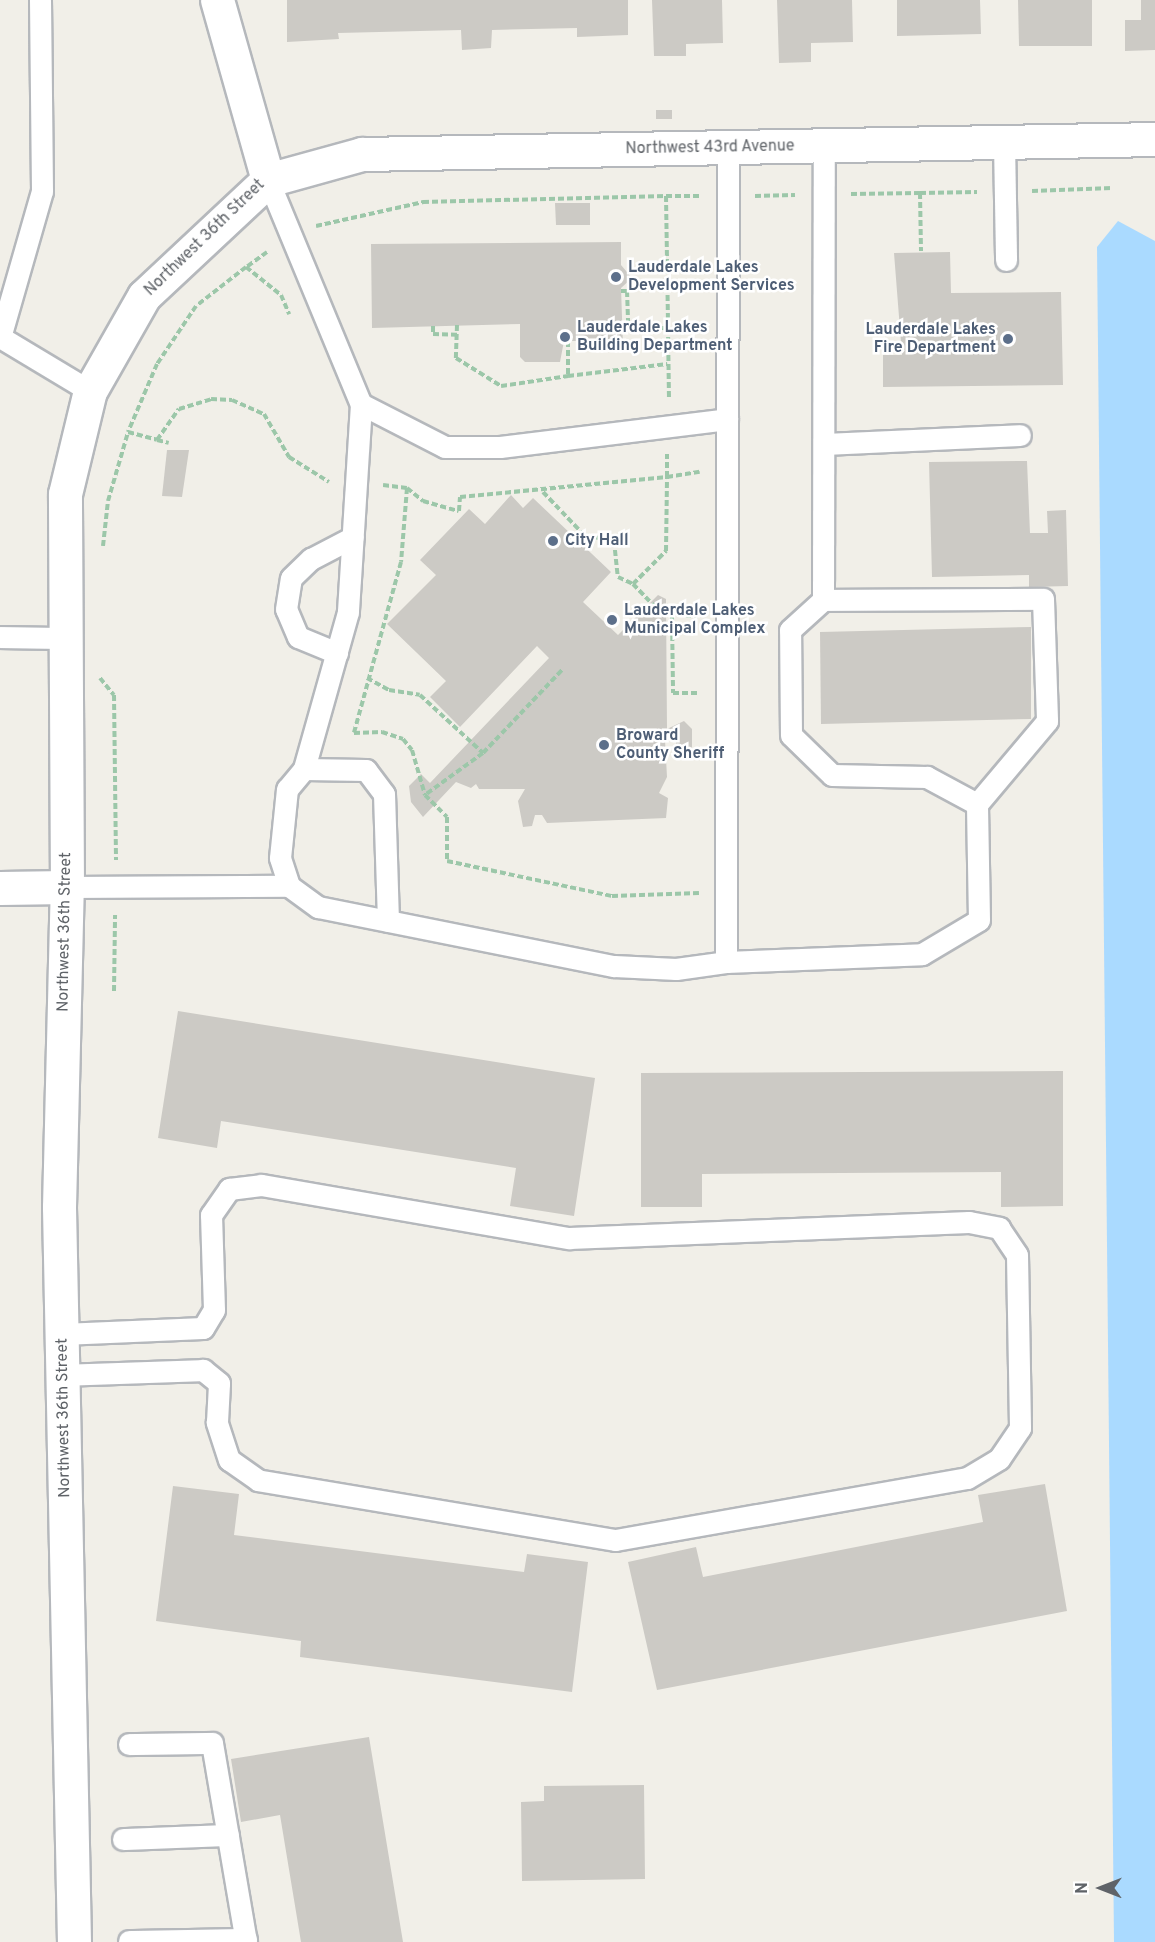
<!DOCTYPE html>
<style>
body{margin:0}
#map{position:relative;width:1155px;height:1942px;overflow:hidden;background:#f1efe8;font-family:Overpass,sans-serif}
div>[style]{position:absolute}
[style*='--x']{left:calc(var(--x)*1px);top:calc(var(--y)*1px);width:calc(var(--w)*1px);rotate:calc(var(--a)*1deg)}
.water>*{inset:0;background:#aadaff}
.building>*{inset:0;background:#cccac5}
.path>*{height:4px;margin-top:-2px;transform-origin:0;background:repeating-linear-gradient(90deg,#9cc7a9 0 6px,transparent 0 9px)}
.roads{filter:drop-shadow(2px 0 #b5b8bc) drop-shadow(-2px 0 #b5b8bc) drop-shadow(0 2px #b5b8bc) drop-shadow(0 -2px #b5b8bc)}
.lane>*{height:21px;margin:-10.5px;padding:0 10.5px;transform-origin:10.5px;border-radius:10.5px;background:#fff}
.street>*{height:33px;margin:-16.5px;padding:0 16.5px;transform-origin:16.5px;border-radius:16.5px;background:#fff}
.dots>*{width:16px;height:16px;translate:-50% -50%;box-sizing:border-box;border:3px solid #fff;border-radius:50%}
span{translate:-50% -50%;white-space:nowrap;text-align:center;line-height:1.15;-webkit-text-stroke:5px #fff;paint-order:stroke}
.street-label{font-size:16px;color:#5f6368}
.service-label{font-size:16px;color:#4e5e75;font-weight:700}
.left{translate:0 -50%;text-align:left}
.right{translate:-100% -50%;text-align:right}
.north{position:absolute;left:1071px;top:1858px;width:60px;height:60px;-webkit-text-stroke:4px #fff;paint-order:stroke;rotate:270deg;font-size:16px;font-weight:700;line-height:24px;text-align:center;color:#5f6368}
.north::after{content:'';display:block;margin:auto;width:21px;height:27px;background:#5f6368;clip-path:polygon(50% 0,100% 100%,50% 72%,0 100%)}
</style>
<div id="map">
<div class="water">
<i style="clip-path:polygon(1118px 221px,1155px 241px,1155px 1942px,1114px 1942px,1097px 247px)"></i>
</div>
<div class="building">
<i style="clip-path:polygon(287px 0,628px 0,628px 35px,577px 37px,577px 28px,492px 30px,491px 48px,462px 50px,461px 30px,338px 33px,339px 39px,287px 42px)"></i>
<i style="clip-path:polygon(652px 0,722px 0,723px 43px,686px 44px,686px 56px,654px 56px)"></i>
<i style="clip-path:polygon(777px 0,852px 0,853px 42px,811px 43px,811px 62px,779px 63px)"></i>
<i style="clip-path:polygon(897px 0,980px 0,981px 34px,897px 36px)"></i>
<i style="clip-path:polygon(1018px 0,1092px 0,1092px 46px,1019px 46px)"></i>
<i style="clip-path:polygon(1141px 0,1155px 0,1155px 50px,1125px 51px,1125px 20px,1141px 20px)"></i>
<i style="clip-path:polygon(656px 110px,672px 110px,672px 119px,656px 119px)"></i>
<i style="clip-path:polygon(555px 203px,590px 203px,590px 225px,556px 225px)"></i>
<i style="clip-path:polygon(621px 242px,621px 265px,632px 278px,621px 288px,623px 346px,617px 352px,604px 349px,600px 341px,564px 341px,560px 362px,525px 362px,520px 357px,520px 324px,372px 328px,371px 244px)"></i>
<i style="clip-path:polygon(950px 252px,951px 293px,1061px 292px,1063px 385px,883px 387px,883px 355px,902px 355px,894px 253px)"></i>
<i style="clip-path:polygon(167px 450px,189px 450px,182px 497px,162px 496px)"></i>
<i style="clip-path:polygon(1027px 461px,1030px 533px,1048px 533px,1047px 511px,1066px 510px,1068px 586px,1029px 587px,1029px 575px,932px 577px,929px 462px)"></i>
<i style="clip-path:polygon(511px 495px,523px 508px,533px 498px,611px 572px,583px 602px,618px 635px,658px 595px,666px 599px,667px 729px,684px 721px,692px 729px,692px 753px,687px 758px,676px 753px,676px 739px,665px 740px,667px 777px,659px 793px,668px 798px,666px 818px,547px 823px,542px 815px,535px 815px,532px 826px,523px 827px,518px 801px,525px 789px,479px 789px,476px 784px,471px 788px,456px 782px,423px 817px,411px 802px,409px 786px,421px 774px,430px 783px,549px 658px,537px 646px,460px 727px,430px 697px,446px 681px,387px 624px,436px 575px,420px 560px,469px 509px,485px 524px)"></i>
<i style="clip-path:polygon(1031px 627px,1031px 719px,821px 724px,820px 632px)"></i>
<i style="clip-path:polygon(178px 1011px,595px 1078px,574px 1216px,510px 1206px,516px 1168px,221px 1121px,217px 1148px,158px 1138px)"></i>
<i style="clip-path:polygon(1063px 1071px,1063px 1206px,1001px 1207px,1001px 1172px,702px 1174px,702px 1207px,641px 1207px,641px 1073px)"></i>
<i style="clip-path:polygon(1045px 1484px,1067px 1611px,657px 1690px,628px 1562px,696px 1547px,703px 1577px,983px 1522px,978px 1495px)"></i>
<i style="clip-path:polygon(173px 1486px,239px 1494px,234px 1535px,524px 1572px,527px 1554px,588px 1562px,572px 1692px,300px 1657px,301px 1641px,156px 1621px)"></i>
<i style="clip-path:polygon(369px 1737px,403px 1942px,301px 1942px,280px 1815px,241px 1822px,231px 1759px)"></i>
<i style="clip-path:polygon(644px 1785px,645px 1879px,522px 1881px,521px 1802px,544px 1801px,544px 1786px)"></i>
</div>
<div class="path">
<i style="--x:1032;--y:191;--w:80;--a:-2.1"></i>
<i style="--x:920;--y:193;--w:57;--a:-1"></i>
<i style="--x:851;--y:194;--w:69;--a:-0.8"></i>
<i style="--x:920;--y:193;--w:58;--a:89"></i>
<i style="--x:666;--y:196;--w:33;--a:0"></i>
<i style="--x:755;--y:196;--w:40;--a:-1.4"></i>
<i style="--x:316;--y:226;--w:110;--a:-12.6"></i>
<i style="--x:423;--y:202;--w:243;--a:-1.4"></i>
<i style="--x:666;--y:196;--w:132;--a:89.1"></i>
<i style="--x:668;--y:328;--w:46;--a:178.8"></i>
<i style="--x:267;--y:252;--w:26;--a:144"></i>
<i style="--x:246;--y:267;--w:45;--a:38.7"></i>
<i style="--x:281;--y:295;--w:21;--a:67"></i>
<i style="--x:246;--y:267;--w:63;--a:142"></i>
<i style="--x:196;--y:306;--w:70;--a:123.9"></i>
<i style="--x:157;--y:364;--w:74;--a:113.1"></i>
<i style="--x:128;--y:432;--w:30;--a:15"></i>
<i style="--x:157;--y:440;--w:38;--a:-55"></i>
<i style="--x:179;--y:409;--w:34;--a:-17"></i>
<i style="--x:211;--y:399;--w:21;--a:3"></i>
<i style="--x:232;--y:400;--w:35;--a:24"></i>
<i style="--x:264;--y:414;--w:50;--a:59.8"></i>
<i style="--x:289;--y:457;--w:47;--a:32"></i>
<i style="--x:621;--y:291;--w:6;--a:0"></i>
<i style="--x:627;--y:291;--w:38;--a:88"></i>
<i style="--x:457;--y:325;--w:33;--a:92"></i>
<i style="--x:456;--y:358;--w:53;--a:31.9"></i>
<i style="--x:501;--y:386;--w:68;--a:-8.5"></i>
<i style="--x:433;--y:326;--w:8;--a:90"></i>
<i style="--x:433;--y:334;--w:24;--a:2"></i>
<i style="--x:668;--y:328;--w:71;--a:89.2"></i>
<i style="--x:568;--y:341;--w:35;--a:90"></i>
<i style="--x:568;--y:376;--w:100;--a:-6.9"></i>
<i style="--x:157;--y:440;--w:12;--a:14"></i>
<i style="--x:383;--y:485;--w:24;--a:7"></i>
<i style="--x:407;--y:488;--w:21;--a:39"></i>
<i style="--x:423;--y:501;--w:37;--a:16"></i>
<i style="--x:459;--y:511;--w:14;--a:-86"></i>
<i style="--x:460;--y:497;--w:208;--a:-5.5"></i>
<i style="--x:667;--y:477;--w:23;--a:-90"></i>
<i style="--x:407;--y:488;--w:74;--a:94.6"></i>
<i style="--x:401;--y:562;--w:177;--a:105.4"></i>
<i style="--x:354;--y:733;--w:28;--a:-2"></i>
<i style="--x:382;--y:732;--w:22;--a:18"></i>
<i style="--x:403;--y:739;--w:14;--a:51"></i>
<i style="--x:412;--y:750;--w:47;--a:73.9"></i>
<i style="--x:425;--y:795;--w:31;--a:45"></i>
<i style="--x:447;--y:817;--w:44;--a:90"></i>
<i style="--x:447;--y:861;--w:169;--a:12"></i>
<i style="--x:612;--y:896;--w:87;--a:-2"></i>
<i style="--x:543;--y:492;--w:59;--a:46.4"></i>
<i style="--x:584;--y:535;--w:31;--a:11"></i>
<i style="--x:614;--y:541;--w:36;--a:84"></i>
<i style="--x:618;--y:577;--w:17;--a:25"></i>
<i style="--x:633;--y:584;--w:47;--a:-45"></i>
<i style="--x:666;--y:551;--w:74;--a:-89.2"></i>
<i style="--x:667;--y:477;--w:33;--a:-9"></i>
<i style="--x:103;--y:546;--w:45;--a:-83.7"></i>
<i style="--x:108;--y:501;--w:72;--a:-73.8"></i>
<i style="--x:633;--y:584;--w:37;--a:46"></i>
<i style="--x:659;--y:611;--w:39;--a:9"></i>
<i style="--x:672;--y:617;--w:76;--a:89.2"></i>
<i style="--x:673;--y:693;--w:25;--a:0"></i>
<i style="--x:100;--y:678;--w:22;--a:51"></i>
<i style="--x:114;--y:695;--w:165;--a:89.3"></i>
<i style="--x:367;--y:678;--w:25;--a:29"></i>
<i style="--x:389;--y:690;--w:31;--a:9"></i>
<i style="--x:420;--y:695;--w:86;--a:42.6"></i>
<i style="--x:483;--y:753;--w:72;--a:144.1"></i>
<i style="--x:483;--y:753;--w:115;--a:-46.4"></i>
<i style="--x:114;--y:991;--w:76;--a:-89.2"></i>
</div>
<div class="roads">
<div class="lane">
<i style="--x:40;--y:0;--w:191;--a:89.4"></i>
<i style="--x:42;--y:191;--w:152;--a:106"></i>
<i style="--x:0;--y:337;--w:105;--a:31"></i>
<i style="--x:1004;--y:142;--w:118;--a:89"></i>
<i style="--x:268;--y:180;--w:243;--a:67.5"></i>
<i style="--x:361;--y:404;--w:208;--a:93.6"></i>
<i style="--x:348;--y:612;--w:163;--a:105.7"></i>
<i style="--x:361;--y:404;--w:94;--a:27.1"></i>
<i style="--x:445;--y:447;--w:55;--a:0"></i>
<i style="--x:500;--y:447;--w:229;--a:-7"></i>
<i style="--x:824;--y:444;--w:196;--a:-2.6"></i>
<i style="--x:823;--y:600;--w:220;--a:-0.3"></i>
<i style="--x:1043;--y:599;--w:122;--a:88.1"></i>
<i style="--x:1047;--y:721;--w:109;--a:130.1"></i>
<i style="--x:0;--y:637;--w:66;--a:0.9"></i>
<i style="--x:337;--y:653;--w:42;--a:-157.7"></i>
<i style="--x:298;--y:637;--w:30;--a:-113"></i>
<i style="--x:286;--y:609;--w:31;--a:-81"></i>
<i style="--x:291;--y:578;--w:28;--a:-44"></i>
<i style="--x:311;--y:559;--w:47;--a:-27.6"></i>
<i style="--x:67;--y:887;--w:222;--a:-0.3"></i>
<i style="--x:388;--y:921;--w:127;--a:-91.8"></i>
<i style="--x:384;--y:794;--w:30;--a:-127"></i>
<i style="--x:366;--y:770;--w:62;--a:-179.1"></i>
<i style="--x:304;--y:769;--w:26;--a:130"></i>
<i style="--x:287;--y:789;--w:69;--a:95.8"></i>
<i style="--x:280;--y:858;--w:29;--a:72"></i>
<i style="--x:289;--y:886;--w:36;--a:36"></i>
<i style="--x:318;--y:907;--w:302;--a:11.3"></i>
<i style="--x:614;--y:966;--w:62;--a:2.8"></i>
<i style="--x:676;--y:969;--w:50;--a:-8"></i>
<i style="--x:726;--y:962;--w:814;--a:-89.86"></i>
<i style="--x:726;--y:962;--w:196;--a:-2.3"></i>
<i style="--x:922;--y:954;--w:66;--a:-30.8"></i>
<i style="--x:979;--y:920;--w:116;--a:-91"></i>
<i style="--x:977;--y:804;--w:57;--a:-151.6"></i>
<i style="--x:927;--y:777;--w:95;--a:-178.8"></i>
<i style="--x:832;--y:775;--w:57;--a:-135.7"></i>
<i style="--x:791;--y:735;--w:105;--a:-90.5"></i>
<i style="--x:790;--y:630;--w:45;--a:-42.3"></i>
<i style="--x:823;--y:600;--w:455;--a:-89.9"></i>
<i style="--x:62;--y:1334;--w:141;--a:-2.4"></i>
<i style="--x:203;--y:1328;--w:21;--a:-59"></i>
<i style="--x:214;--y:1310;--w:95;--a:-91.8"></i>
<i style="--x:211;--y:1215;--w:32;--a:-55"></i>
<i style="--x:229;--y:1189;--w:32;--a:-7"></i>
<i style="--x:261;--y:1185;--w:313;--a:9.8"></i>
<i style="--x:569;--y:1238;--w:400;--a:-2.3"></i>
<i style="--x:969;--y:1222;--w:31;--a:11"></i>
<i style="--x:999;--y:1228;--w:32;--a:56"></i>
<i style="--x:1017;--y:1255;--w:173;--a:89"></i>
<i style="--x:1020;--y:1428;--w:37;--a:124"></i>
<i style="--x:999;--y:1459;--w:37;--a:149"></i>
<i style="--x:967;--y:1478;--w:357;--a:170"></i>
<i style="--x:615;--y:1540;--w:362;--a:-170.5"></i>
<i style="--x:258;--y:1480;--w:35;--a:-145"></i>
<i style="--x:229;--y:1460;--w:40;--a:-108"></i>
<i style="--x:217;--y:1422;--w:39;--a:-87"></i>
<i style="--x:219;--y:1383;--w:21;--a:-141"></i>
<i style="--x:203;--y:1370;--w:140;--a:178"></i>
<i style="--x:129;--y:1744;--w:83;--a:-0.7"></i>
<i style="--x:212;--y:1743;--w:202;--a:80.3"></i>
<i style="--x:123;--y:1839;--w:105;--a:-2.2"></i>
<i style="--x:129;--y:1941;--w:117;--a:-1"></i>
</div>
<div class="street">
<i style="--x:268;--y:180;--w:98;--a:-15.5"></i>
<i style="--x:362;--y:154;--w:793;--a:-1.08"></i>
<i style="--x:0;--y:888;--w:67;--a:-0.9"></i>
<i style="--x:74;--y:1942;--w:735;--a:-91.17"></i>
<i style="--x:59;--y:1207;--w:320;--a:-88.6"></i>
<i style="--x:67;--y:887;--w:393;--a:-90.3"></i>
<i style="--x:65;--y:494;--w:106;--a:-76.4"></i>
<i style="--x:90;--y:391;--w:109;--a:-60.4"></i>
<i style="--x:144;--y:296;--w:170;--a:-43.1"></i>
<i style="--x:268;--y:180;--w:187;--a:-105.8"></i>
</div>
</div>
<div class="dots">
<i style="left:616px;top:277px;background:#5c6f8a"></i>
<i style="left:565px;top:337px;background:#5c6f8a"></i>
<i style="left:1008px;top:339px;background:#5c6f8a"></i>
<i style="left:553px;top:541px;background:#5c6f8a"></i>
<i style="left:612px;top:620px;background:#5c6f8a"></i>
<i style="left:604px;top:745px;background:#5c6f8a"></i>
</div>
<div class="street-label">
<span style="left:710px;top:148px;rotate:-1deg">Northwest 43rd Avenue</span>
<span style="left:205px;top:238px;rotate:-44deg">Northwest 36th Street</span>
<span style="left:65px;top:932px;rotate:-89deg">Northwest 36th Street</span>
<span style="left:64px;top:1418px;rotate:-91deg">Northwest 36th Street</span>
</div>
<div class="service-label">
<span class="left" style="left:628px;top:277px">Lauderdale Lakes<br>Development Services</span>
<span class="left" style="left:577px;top:337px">Lauderdale Lakes<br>Building Department</span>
<span class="right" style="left:996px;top:339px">Lauderdale Lakes<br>Fire Department</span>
<span class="left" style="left:565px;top:541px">City Hall</span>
<span class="left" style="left:624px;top:620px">Lauderdale Lakes<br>Municipal Complex</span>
<span class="left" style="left:616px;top:745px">Broward<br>County Sheriff</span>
</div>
<div class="north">N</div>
</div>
